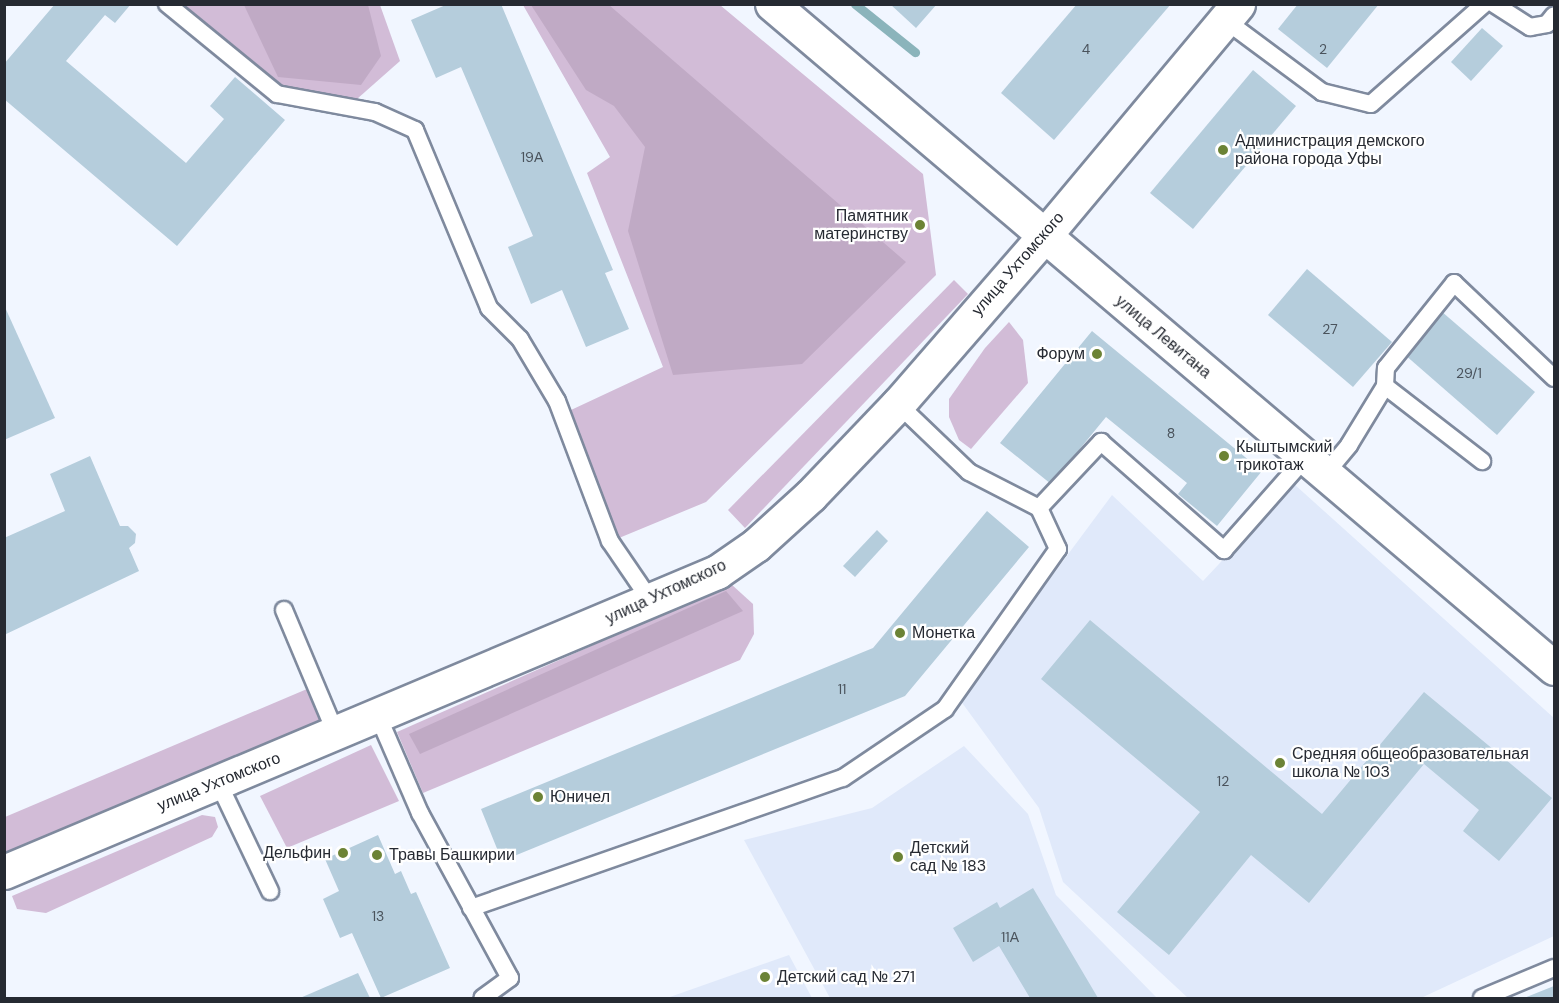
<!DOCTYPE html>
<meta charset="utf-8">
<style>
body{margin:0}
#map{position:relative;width:1559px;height:1003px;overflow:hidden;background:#f1f6ff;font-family:"DM Sans",sans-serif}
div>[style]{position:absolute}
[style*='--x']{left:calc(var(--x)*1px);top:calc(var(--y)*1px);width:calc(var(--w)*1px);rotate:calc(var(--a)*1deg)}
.built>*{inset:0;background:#e0e9fa}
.green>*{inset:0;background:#d2bcd7}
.forest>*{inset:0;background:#c0aac5}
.stream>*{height:9px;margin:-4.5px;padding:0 4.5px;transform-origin:4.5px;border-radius:4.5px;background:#8bb4bb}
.building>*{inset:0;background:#b5cddc}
.roads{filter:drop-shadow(2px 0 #7f8a9e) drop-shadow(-2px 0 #7f8a9e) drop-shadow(0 2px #7f8a9e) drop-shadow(0 -2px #7f8a9e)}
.lane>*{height:16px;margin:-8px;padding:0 8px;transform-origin:8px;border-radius:8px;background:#fff}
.street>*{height:33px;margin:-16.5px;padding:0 16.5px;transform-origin:16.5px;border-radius:16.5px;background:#fff}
.secondary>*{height:33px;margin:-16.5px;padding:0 16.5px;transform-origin:16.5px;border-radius:16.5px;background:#fff}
.dots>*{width:16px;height:16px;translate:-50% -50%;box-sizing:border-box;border:3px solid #fff;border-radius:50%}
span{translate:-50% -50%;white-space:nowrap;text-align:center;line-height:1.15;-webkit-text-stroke:4.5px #fff;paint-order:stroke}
.number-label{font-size:14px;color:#4a535c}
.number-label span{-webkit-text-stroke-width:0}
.poi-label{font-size:16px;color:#262a32}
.left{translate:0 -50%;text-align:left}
.right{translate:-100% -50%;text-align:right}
.street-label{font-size:16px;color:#262a32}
.frame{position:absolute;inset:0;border:6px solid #262a32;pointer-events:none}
</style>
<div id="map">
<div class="built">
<i style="clip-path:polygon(1294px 484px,1554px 718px,1554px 936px,1421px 998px,1188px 998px,1063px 882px,1039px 808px,960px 700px,1112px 495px,1203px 581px)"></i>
<i style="clip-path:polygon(964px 746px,1028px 814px,1056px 895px,1157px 998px,830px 998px,744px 840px,872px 808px)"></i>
<i style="clip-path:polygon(789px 955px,812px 998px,667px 998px)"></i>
</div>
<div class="green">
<i style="clip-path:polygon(160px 5px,380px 5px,400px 61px,357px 99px,261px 88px)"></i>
<i style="clip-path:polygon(523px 5px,720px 5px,923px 174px,936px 275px,706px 502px,619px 538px,571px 410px,663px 367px,587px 173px,610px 157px)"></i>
<i style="clip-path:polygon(954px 280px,968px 294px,745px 528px,728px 510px)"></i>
<i style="clip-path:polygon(1009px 322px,1023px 340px,1028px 383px,971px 449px,959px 440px,949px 417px,949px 399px,985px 348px)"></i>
<i style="clip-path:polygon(731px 584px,753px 604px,754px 634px,740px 660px,423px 793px,397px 732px)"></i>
<i style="clip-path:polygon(307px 689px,323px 726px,5px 860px,5px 817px)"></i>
<i style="clip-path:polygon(371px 745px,399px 801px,287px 848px,260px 796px)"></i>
<i style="clip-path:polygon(202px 815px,215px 817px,218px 827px,212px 837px,46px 913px,17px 909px,12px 896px)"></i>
</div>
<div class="forest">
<i style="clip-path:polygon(244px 5px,368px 5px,381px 56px,361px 85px,278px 77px)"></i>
<i style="clip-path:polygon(531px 5px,609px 5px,906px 262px,802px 364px,673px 375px,628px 231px,645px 147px,614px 106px,586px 90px)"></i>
<i style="clip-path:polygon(726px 591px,743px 611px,420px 754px,409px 734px)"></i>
</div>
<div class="stream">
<i style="--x:855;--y:4;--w:77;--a:38.7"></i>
</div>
<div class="building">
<i style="clip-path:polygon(55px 4px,131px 4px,115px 23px,105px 15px,66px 61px,186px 163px,224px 119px,210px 106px,235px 77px,285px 120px,177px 246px,4px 99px,4px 64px)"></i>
<i style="clip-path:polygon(448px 4px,501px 4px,613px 270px,605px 273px,629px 329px,586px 347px,562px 290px,531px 304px,508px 247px,533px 236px,461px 67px,436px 78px,411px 20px)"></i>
<i style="clip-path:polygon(890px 4px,937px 4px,916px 28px)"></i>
<i style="clip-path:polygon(1077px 4px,1171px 4px,1054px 140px,1001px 93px)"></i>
<i style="clip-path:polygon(1298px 4px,1379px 4px,1327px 68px,1278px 29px)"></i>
<i style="clip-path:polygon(1482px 28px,1503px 46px,1471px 81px,1451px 62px)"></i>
<i style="clip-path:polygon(1253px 70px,1296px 106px,1193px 229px,1150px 193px)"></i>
<i style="clip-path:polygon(1307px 269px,1392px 342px,1353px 387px,1268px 315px)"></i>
<i style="clip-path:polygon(4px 305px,55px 418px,4px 440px)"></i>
<i style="clip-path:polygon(1441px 311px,1535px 392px,1497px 435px,1404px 354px)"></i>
<i style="clip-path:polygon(1092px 331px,1262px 471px,1217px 526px,1178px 494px,1187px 483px,1106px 417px,1051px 484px,1000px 443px)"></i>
<i style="clip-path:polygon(90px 456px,120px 526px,128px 526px,136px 534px,135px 543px,129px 548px,139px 571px,4px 635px,4px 538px,65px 511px,50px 474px)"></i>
<i style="clip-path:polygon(987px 511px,1029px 547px,905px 696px,502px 861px,481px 809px,873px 648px)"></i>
<i style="clip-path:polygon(877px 530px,888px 541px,855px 577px,843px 566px)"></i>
<i style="clip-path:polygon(1090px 620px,1322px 814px,1424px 692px,1552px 798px,1499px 861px,1463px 831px,1479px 810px,1424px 764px,1309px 903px,1251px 855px,1169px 955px,1117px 912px,1200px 812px,1041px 679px)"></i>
<i style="clip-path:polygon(378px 835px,395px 874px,401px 871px,411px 894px,416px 892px,450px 968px,381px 998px,352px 933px,340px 938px,323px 899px,339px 891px,325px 859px)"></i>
<i style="clip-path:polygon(1033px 888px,1098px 998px,1030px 998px,999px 946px,973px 962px,953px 928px,997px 902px,1000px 908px)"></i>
<i style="clip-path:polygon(358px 973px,370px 998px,300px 998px)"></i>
<i style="clip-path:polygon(1554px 986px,1554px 998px,1524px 998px)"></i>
</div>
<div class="roads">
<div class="lane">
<i style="--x:167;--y:4;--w:142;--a:39.3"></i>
<i style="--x:277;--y:94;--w:100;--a:10.4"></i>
<i style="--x:375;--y:112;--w:44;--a:24.2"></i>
<i style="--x:415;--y:130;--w:193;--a:67.4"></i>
<i style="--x:489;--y:308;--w:44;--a:45"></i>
<i style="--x:520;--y:339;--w:72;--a:59.2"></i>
<i style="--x:557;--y:401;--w:150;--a:69.3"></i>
<i style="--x:610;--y:541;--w:73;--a:55.7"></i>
<i style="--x:1494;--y:4;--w:43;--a:32.6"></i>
<i style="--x:1530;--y:27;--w:17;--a:-10"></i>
<i style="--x:1547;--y:24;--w:11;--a:-52"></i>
<i style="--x:1225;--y:20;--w:121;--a:36.6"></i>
<i style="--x:1322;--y:92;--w:50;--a:13.8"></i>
<i style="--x:1371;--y:104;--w:151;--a:-41.5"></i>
<i style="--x:1385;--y:386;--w:18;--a:-87"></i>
<i style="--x:1386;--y:368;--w:109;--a:-51.3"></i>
<i style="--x:1454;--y:283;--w:138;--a:43.5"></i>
<i style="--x:898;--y:404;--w:98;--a:43.8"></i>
<i style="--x:969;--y:472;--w:79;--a:27.2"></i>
<i style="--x:1039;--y:508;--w:91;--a:-46.8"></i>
<i style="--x:1101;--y:442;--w:164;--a:41.3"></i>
<i style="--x:1224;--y:550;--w:124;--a:-48.6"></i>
<i style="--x:1325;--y:474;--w:38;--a:-50"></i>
<i style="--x:1349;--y:445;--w:69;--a:-58.6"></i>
<i style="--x:1385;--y:386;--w:123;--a:37.7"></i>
<i style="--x:284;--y:610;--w:134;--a:67.2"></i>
<i style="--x:378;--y:716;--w:106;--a:66.6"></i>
<i style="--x:420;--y:813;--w:188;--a:61.4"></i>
<i style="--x:510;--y:978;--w:34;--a:144"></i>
<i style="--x:218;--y:782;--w:121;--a:64.5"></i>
<i style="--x:471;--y:908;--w:394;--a:-19.3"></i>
<i style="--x:843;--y:778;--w:123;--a:-34.1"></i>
<i style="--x:945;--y:709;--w:196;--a:-54.8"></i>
<i style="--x:1058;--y:549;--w:45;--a:-114.9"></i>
<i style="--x:1482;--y:998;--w:78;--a:-22.6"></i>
</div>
<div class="street">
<i style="--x:1045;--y:235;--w:301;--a:-50.1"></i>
</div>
<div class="secondary">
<i style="--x:772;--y:4;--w:1026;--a:40.33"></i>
<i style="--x:4;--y:872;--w:774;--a:-22.82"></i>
<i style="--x:717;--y:572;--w:47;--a:-34.7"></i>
<i style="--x:756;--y:545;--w:74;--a:-42.3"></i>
<i style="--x:811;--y:495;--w:126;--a:-46.3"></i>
<i style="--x:898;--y:404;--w:224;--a:-49"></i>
</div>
</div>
<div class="dots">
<i style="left:1223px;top:150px;background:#6c8335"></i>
<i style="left:920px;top:225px;background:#6c8335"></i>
<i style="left:1097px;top:354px;background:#6c8335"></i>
<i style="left:1224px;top:456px;background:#6c8335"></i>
<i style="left:900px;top:633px;background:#6c8335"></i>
<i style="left:1280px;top:763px;background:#6c8335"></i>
<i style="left:538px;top:797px;background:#6c8335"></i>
<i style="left:343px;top:853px;background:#6c8335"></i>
<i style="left:377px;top:855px;background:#6c8335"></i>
<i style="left:898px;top:857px;background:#6c8335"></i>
<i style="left:765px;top:977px;background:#6c8335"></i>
</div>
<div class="number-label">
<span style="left:1086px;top:49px">4</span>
<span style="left:1323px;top:49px">2</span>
<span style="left:532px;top:157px">19А</span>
<span style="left:1330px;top:329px">27</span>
<span style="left:1469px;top:373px">29/1</span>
<span style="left:1171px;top:433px">8</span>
<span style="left:842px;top:689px">11</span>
<span style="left:1223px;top:781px">12</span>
<span style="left:378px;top:916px">13</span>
<span style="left:1010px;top:937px">11А</span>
</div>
<div class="poi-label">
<span class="left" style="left:1235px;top:150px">Администрация демского<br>района города Уфы</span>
<span class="right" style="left:908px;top:225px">Памятник<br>материнству</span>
<span class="right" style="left:1085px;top:354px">Форум</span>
<span class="left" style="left:1236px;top:456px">Кыштымский<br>трикотаж</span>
<span class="left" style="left:912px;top:633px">Монетка</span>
<span class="left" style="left:1292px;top:763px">Средняя общеобразовательная<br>школа № 103</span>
<span class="left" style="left:550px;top:797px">Юничел</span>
<span class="left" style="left:910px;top:857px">Детский<br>сад № 183</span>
<span class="right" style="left:331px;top:853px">Дельфин</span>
<span class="left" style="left:389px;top:855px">Травы Башкирии</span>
<span class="left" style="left:777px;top:977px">Детский сад № 271</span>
</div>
<div class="street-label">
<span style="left:1018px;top:264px;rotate:-49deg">улица Ухтомского</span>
<span style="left:1163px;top:337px;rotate:40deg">улица Левитана</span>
<span style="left:666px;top:592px;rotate:-25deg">улица Ухтомского</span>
<span style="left:219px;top:782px;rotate:-22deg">улица Ухтомского</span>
</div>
<div class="frame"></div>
</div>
